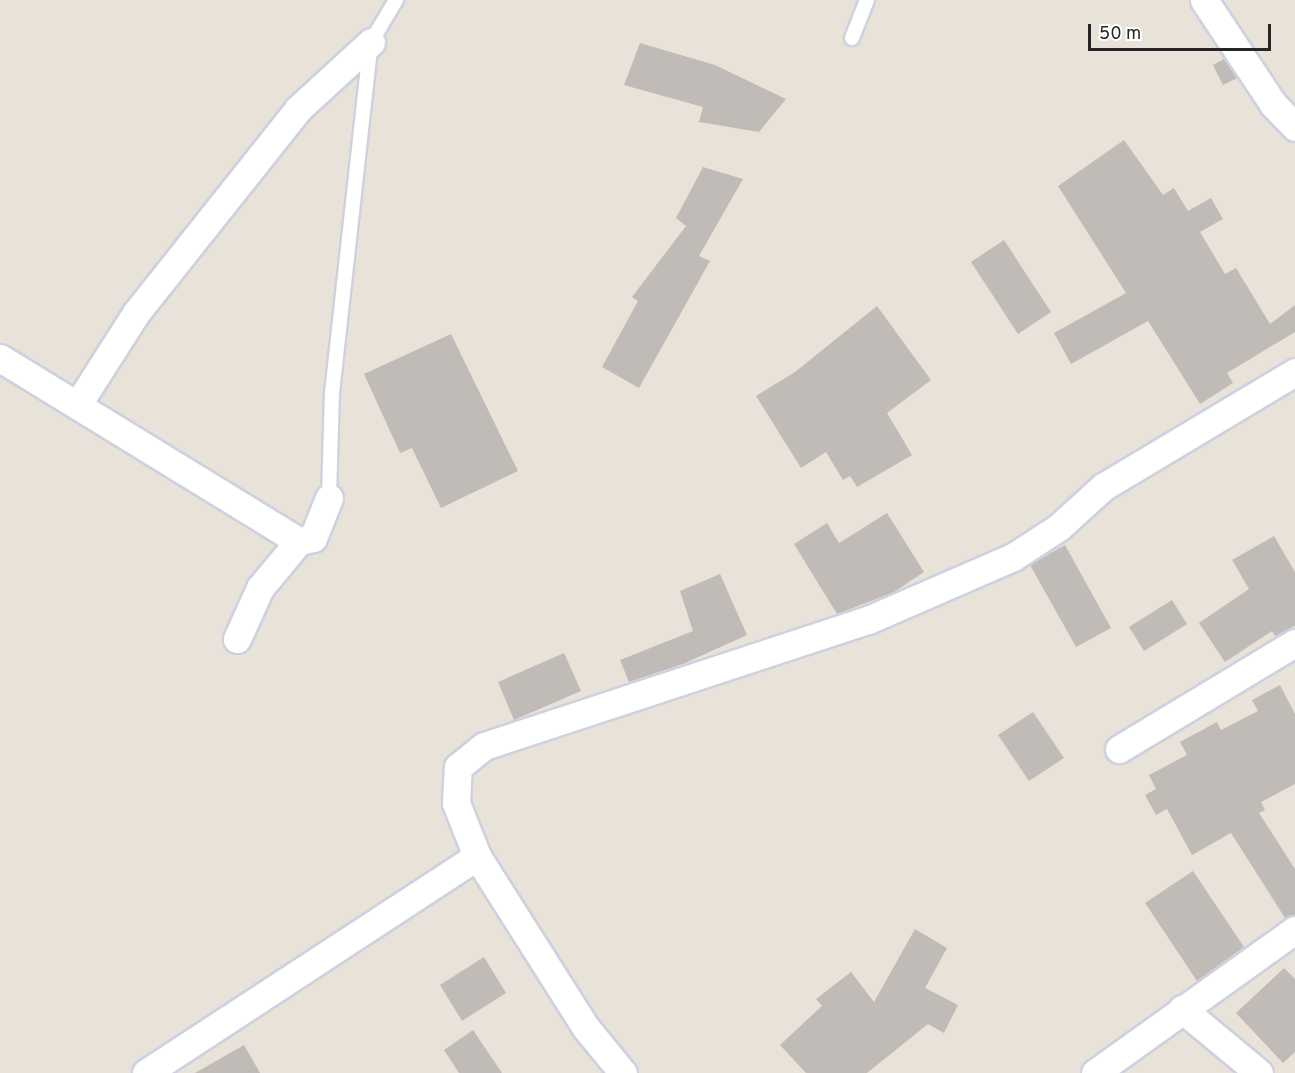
<!DOCTYPE html>
<style>
body{margin:0}
#map{position:relative;width:1295px;height:1073px;overflow:hidden;background:#e8e2d9;font-family:Overpass,sans-serif}
div>[style]{position:absolute}
[style*='--x']{left:calc(var(--x)*1px);top:calc(var(--y)*1px);width:calc(var(--w)*1px);rotate:calc(var(--a)*1deg)}
.building>*{inset:0;background:#c0bbb6}
.roads{filter:drop-shadow(2px 0 #ced1df) drop-shadow(-2px 0 #ced1df) drop-shadow(0 2px #ced1df) drop-shadow(0 -2px #ced1df)}
.lane>*{height:14px;margin:-7px;padding:0 7px;transform-origin:7px;border-radius:7px;background:#fff}
.street>*{height:27px;margin:-13.5px;padding:0 13.5px;transform-origin:13.5px;border-radius:13.5px;background:#fff}
span{translate:-50% -50%;white-space:nowrap;text-align:center;line-height:1.15;-webkit-text-stroke:6px #fff;paint-order:stroke}
.scale{position:absolute;left:1088px;top:24px;width:183px;height:27px;box-sizing:border-box;border:3px solid #262626;border-top:0;padding-left:8px;font-size:18px;line-height:21px;white-space:nowrap;color:#262626;-webkit-text-stroke:4px #fff;paint-order:stroke}
</style>
<div id="map">
<div class="building">
<i style="clip-path:polygon(640px 43px,715px 65px,786px 99px,759px 132px,699px 122px,703px 107px,624px 85px)"></i>
<i style="clip-path:polygon(1224px 59px,1237px 78px,1223px 85px,1213px 65px)"></i>
<i style="clip-path:polygon(1124px 140px,1163px 195px,1174px 188px,1188px 211px,1211px 198px,1223px 219px,1200px 232px,1225px 274px,1236px 268px,1270px 324px,1295px 305px,1295px 332px,1227px 373px,1233px 383px,1200px 404px,1148px 321px,1071px 364px,1054px 333px,1126px 293px,1058px 186px)"></i>
<i style="clip-path:polygon(703px 167px,743px 179px,699px 256px,710px 261px,639px 388px,602px 367px,638px 301px,632px 297px,686px 226px,676px 218px)"></i>
<i style="clip-path:polygon(1004px 240px,1051px 312px,1018px 334px,971px 262px)"></i>
<i style="clip-path:polygon(877px 306px,931px 380px,887px 413px,912px 455px,857px 487px,850px 476px,843px 480px,826px 452px,801px 468px,756px 396px,795px 372px)"></i>
<i style="clip-path:polygon(451px 334px,518px 471px,441px 508px,412px 448px,400px 453px,364px 374px)"></i>
<i style="clip-path:polygon(887px 513px,924px 572px,894px 592px,837px 614px,794px 544px,827px 523px,839px 543px)"></i>
<i style="clip-path:polygon(1274px 536px,1295px 572px,1295px 626px,1275px 636px,1272px 631px,1225px 662px,1199px 623px,1249px 589px,1232px 560px)"></i>
<i style="clip-path:polygon(1065px 545px,1111px 628px,1076px 647px,1030px 565px)"></i>
<i style="clip-path:polygon(720px 574px,747px 635px,683px 664px,629px 682px,620px 660px,693px 631px,680px 591px)"></i>
<i style="clip-path:polygon(1172px 600px,1187px 624px,1144px 651px,1129px 627px)"></i>
<i style="clip-path:polygon(564px 653px,581px 691px,514px 720px,498px 682px)"></i>
<i style="clip-path:polygon(1280px 685px,1295px 714px,1295px 784px,1261px 802px,1265px 810px,1259px 813px,1295px 869px,1295px 915px,1285px 918px,1231px 833px,1192px 855px,1167px 809px,1156px 815px,1145px 795px,1156px 789px,1149px 775px,1187px 755px,1180px 742px,1217px 722px,1221px 730px,1258px 711px,1252px 700px)"></i>
<i style="clip-path:polygon(1033px 712px,1064px 758px,1029px 781px,998px 735px)"></i>
<i style="clip-path:polygon(1193px 871px,1244px 947px,1197px 981px,1145px 903px)"></i>
<i style="clip-path:polygon(915px 929px,947px 948px,925px 988px,958px 1005px,944px 1033px,928px 1024px,867px 1073px,806px 1073px,780px 1045px,822px 1006px,816px 999px,851px 972px,874px 1002px)"></i>
<i style="clip-path:polygon(484px 957px,506px 993px,462px 1021px,440px 985px)"></i>
<i style="clip-path:polygon(1284px 968px,1295px 979px,1295px 1052px,1283px 1063px,1236px 1013px)"></i>
<i style="clip-path:polygon(473px 1030px,502px 1073px,459px 1073px,444px 1050px)"></i>
<i style="clip-path:polygon(244px 1045px,260px 1073px,195px 1073px)"></i>
</div>
<div class="roads">
<div class="lane">
<i style="--x:852;--y:38;--w:41;--a:-68.5"></i>
<i style="--x:329;--y:498;--w:105;--a:-88.4"></i>
<i style="--x:332;--y:393;--w:353;--a:-83.7"></i>
<i style="--x:371;--y:42;--w:49;--a:-59.2"></i>
</div>
<div class="street">
<i style="--x:1204;--y:0;--w:125;--a:56.4"></i>
<i style="--x:1273;--y:104;--w:32;--a:46"></i>
<i style="--x:0;--y:358;--w:351;--a:31.5"></i>
<i style="--x:299;--y:541;--w:61;--a:129.7"></i>
<i style="--x:260;--y:588;--w:56;--a:114.3"></i>
<i style="--x:78;--y:404;--w:108;--a:-57.5"></i>
<i style="--x:136;--y:313;--w:260;--a:-51.5"></i>
<i style="--x:298;--y:109;--w:99;--a:-42.5"></i>
<i style="--x:299;--y:541;--w:14;--a:-12"></i>
<i style="--x:313;--y:538;--w:43;--a:-68.2"></i>
<i style="--x:1119;--y:749;--w:205;--a:-31.1"></i>
<i style="--x:1182;--y:1009;--w:100;--a:39.7"></i>
<i style="--x:146;--y:1073;--w:396;--a:-33.2"></i>
<i style="--x:623;--y:1073;--w:58;--a:-129.4"></i>
<i style="--x:586;--y:1028;--w:204;--a:-122.4"></i>
<i style="--x:477;--y:856;--w:57;--a:-111.6"></i>
<i style="--x:456;--y:803;--w:36;--a:-87"></i>
<i style="--x:458;--y:767;--w:33;--a:-39"></i>
<i style="--x:484;--y:746;--w:404;--a:-18.2"></i>
<i style="--x:868;--y:620;--w:158;--a:-23.5"></i>
<i style="--x:1013;--y:557;--w:55;--a:-33.1"></i>
<i style="--x:1059;--y:527;--w:59;--a:-42.3"></i>
<i style="--x:1103;--y:487;--w:224;--a:-30.9"></i>
<i style="--x:1095;--y:1073;--w:246;--a:-35.6"></i>
</div>
</div>
<div class="scale">50 m</div>
</div>
